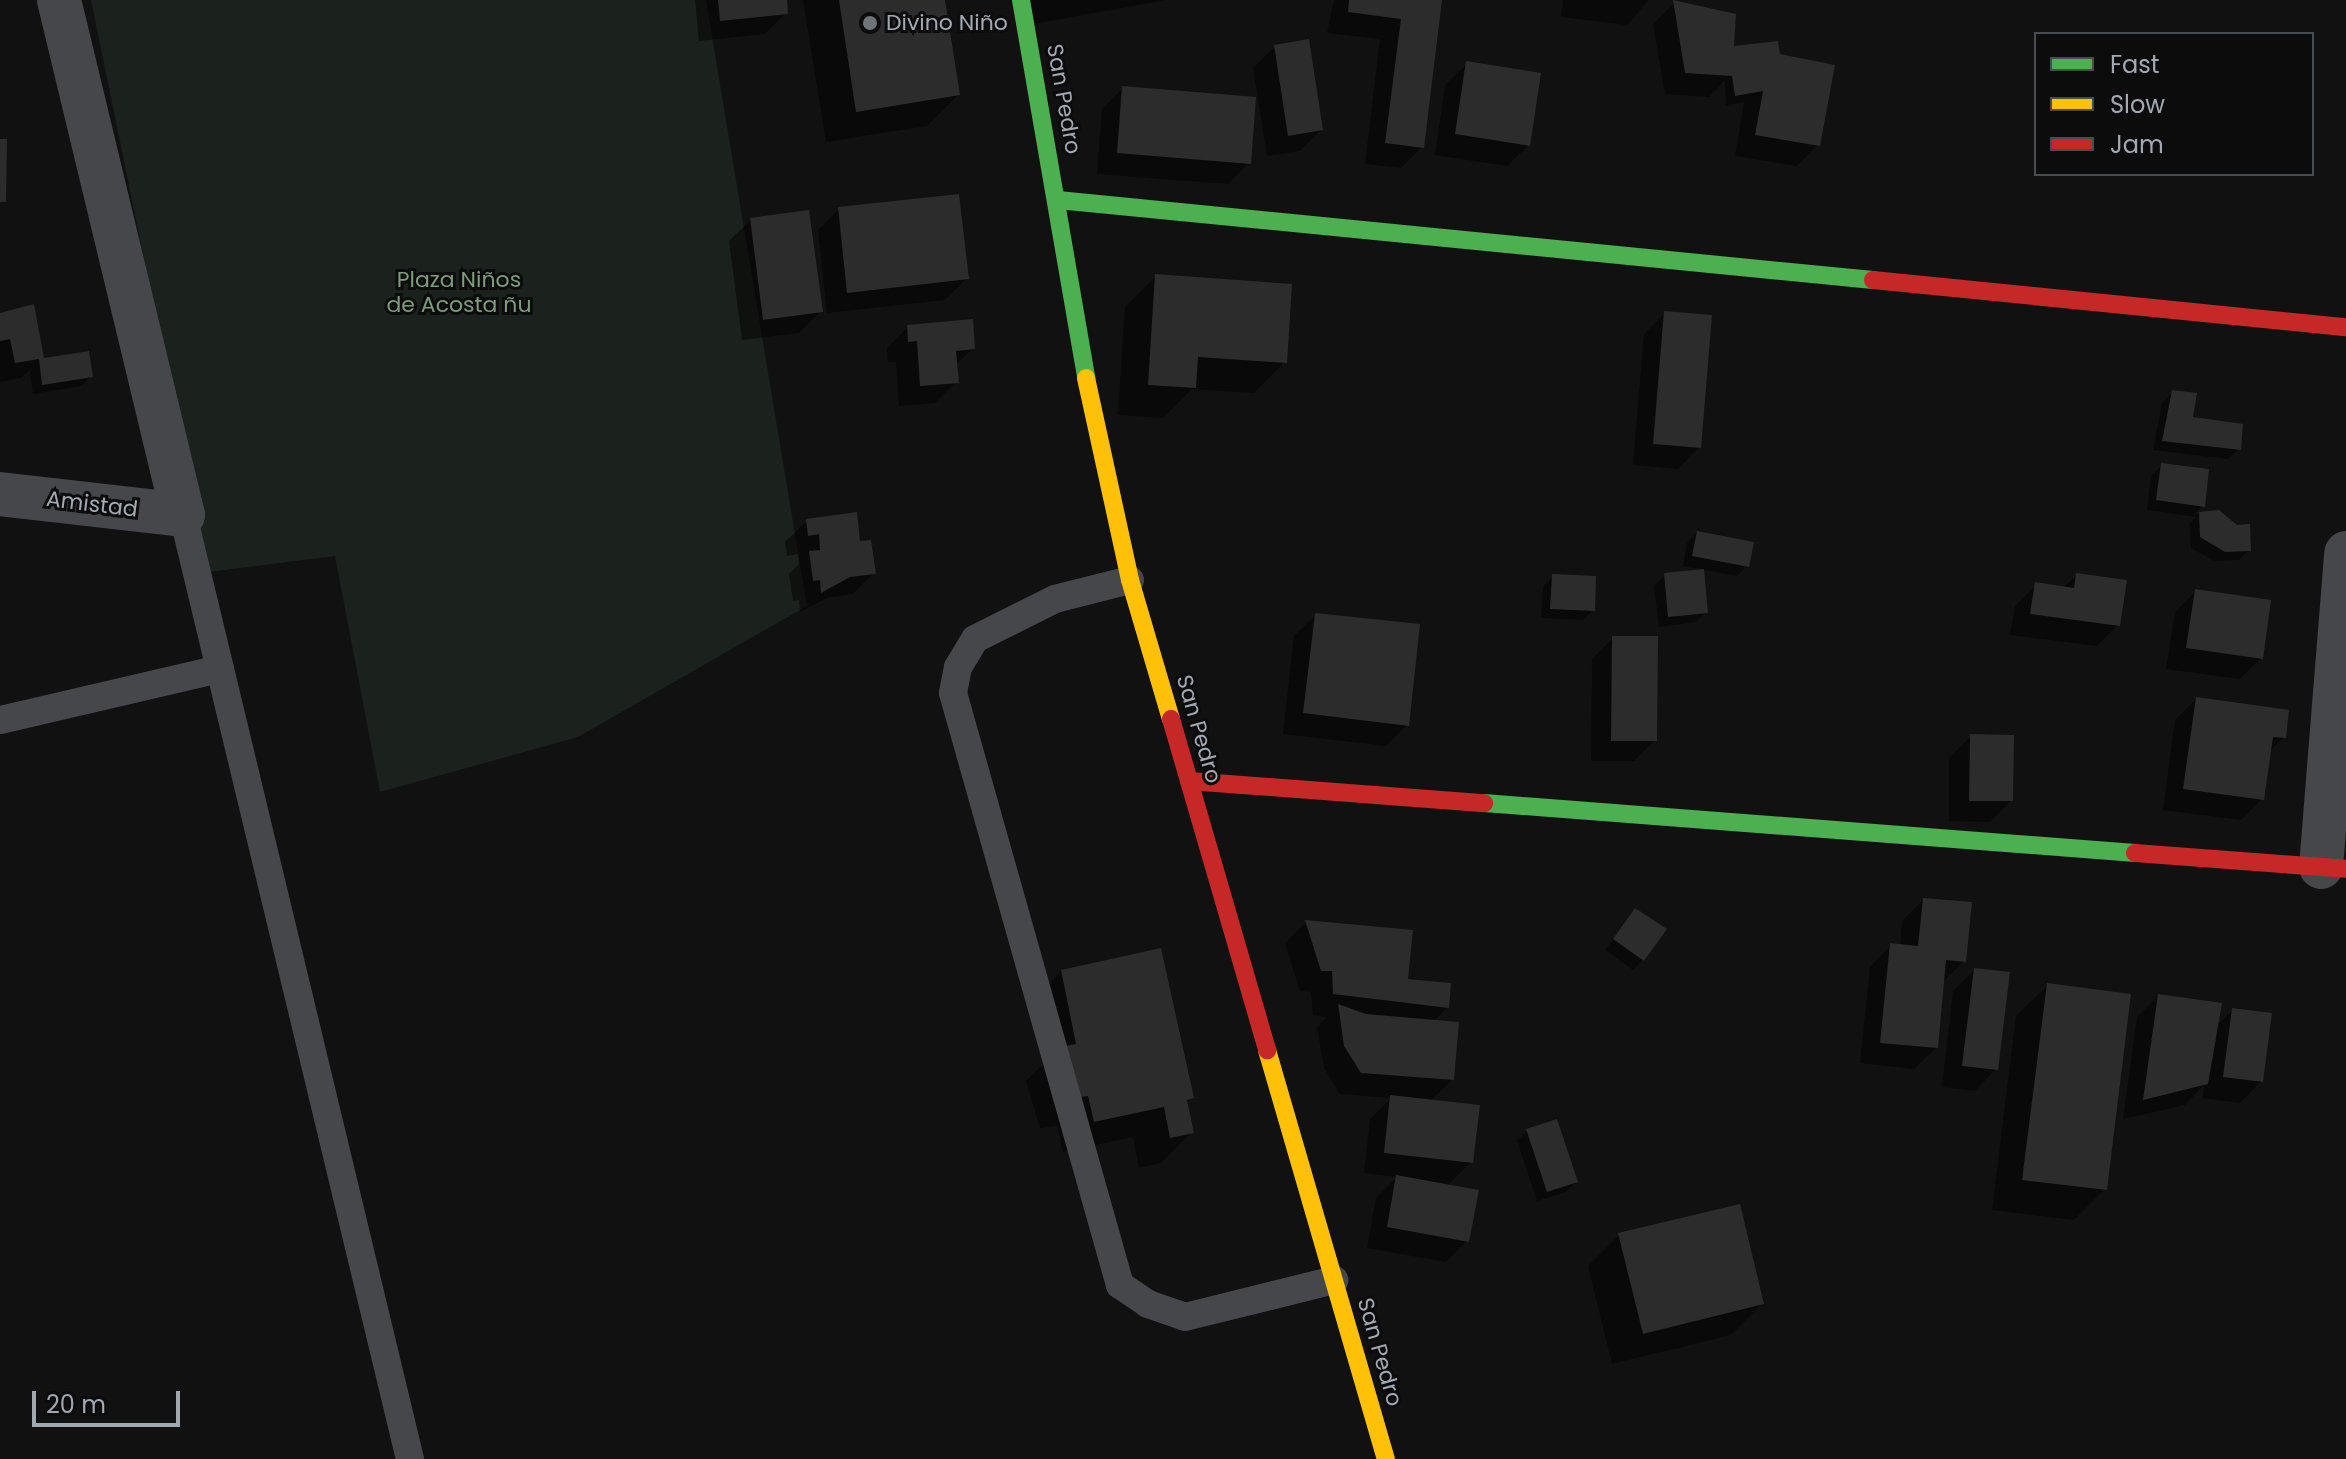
<!DOCTYPE html>
<meta charset="utf-8">
<style>
body{margin:0}
#map{position:relative;width:2346px;height:1459px;overflow:hidden;background:#111112;font-family:Poppins,sans-serif}
div>[style]{position:absolute}
[style*='--x']{left:calc(var(--x)*1px);top:calc(var(--y)*1px);width:calc(var(--w)*1px);rotate:calc(var(--a)*1deg)}
.green>*{inset:0;background:#1b211c}
.shadow>*{inset:0;background:#0007}
.building>*{inset:0;background:#2c2c2d}
.lane>*{height:28px;margin:-14px;padding:0 14px;transform-origin:14px;border-radius:14px;background:#46474a}
.street>*{height:44px;margin:-22px;padding:0 22px;transform-origin:22px;border-radius:22px;background:#46474a}
.fast>*{height:18px;margin:-9px;padding:0 9px;transform-origin:9px;border-radius:9px;background:#4caf50}
.slow>*{height:18px;margin:-9px;padding:0 9px;transform-origin:9px;border-radius:9px;background:#ffc107}
.jam>*{height:18px;margin:-9px;padding:0 9px;transform-origin:9px;border-radius:9px;background:#c62828}
.dots>*{width:22px;height:22px;translate:-50% -50%;box-sizing:border-box;border:4px solid #0c0c0d;border-radius:50%}
span{translate:-50% -50%;white-space:nowrap;text-align:center;line-height:1.15;-webkit-text-stroke:6px #0c0c0d;paint-order:stroke}
.poi-label{font-size:22px;color:#a3a9b2}
.left{translate:0 -50%;text-align:left}
.street-label{font-size:22px;color:#a3a9b2}
.park-label{font-size:22px;color:#7c9c7a}
.legend{position:absolute;left:2034px;top:32px;width:280px;height:144px;box-sizing:border-box;background:#0c0c0d;border:2px solid #484b4f;margin:0;padding:10px 14px;list-style:none;font-size:24px;color:#a3a9b2}
.legend li{display:flex;align-items:center;gap:16px;height:40px}
.legend b{width:40px;border:2px solid #484b4f}
.scale{position:absolute;left:32px;top:1391px;width:148px;height:36px;box-sizing:border-box;border:4px solid #a3a9b2;border-top:0;padding-left:10px;font-size:24px;line-height:28px;white-space:nowrap;color:#a3a9b2;-webkit-text-stroke:6px #0c0c0d;paint-order:stroke}
</style>
<div id="map">
<div class="green">
<i style="clip-path:polygon(91px 0,706px 0,807px 606px,578px 737px,380px 792px,335px 556px,208px 572px)"></i>
</div>
<div class="shadow">
<i style="clip-path:polygon(695px 0,785px 0,786px 13px,765px 34px,699px 41px)"></i>
<i style="clip-path:polygon(803px 0,943px 0,958px 95px,927px 126px,826px 142px)"></i>
<i style="clip-path:polygon(1024px 0,1166px 0,1028px 25px)"></i>
<i style="clip-path:polygon(1334px 0,1440px 0,1422px 147px,1401px 168px,1365px 164px,1380px 39px,1327px 33px)"></i>
<i style="clip-path:polygon(1563px 0,1649px 0,1627px 25px,1561px 17px)"></i>
<i style="clip-path:polygon(1674px 3px,1732px 49px,1778px 55px,1818px 145px,1797px 166px,1735px 156px,1744px 102px,1726px 105px,1725px 80px,1709px 97px,1665px 94px,1653px 24px)"></i>
<i style="clip-path:polygon(1275px 47px,1321px 130px,1300px 151px,1267px 156px,1253px 68px)"></i>
<i style="clip-path:polygon(1467px 64px,1529px 145px,1507px 166px,1435px 155px,1445px 85px)"></i>
<i style="clip-path:polygon(1123px 88px,1249px 163px,1228px 184px,1097px 174px,1102px 109px)"></i>
<i style="clip-path:polygon(839px 209px,966px 279px,945px 300px,827px 313px,818px 230px)"></i>
<i style="clip-path:polygon(751px 220px,820px 312px,799px 333px,742px 340px,729px 241px)"></i>
<i style="clip-path:polygon(1156px 276px,1285px 362px,1254px 393px,1192px 389px,1163px 418px,1118px 415px,1125px 307px)"></i>
<i style="clip-path:polygon(33px 306px,42px 357px,38px 361px,87px 353px,91px 376px,81px 386px,33px 394px,30px 370px,21px 378px,0 382px,0 313px)"></i>
<i style="clip-path:polygon(1665px 313px,1699px 447px,1678px 469px,1633px 465px,1644px 334px)"></i>
<i style="clip-path:polygon(908px 327px,973px 348px,955px 366px,956px 382px,935px 403px,899px 406px,896px 362px,888px 362px,887px 348px)"></i>
<i style="clip-path:polygon(2173px 392px,2191px 419px,2239px 449px,2228px 459px,2153px 450px,2162px 403px)"></i>
<i style="clip-path:polygon(2162px 465px,2203px 506px,2194px 514px,2218px 512px,2249px 550px,2239px 560px,2214px 561px,2191px 548px,2189px 524px,2197px 517px,2147px 510px,2151px 476px)"></i>
<i style="clip-path:polygon(807px 521px,858px 543px,874px 573px,853px 594px,827px 598px,800px 612px,799px 600px,793px 601px,789px 574px,799px 564px,798px 554px,787px 556px,785px 542px)"></i>
<i style="clip-path:polygon(1697px 533px,1747px 566px,1737px 576px,1683px 566px,1687px 543px)"></i>
<i style="clip-path:polygon(1665px 575px,1706px 612px,1696px 622px,1659px 627px,1654px 586px)"></i>
<i style="clip-path:polygon(2077px 575px,2118px 625px,2097px 646px,2010px 635px,2015px 606px,2036px 585px,2063px 588px)"></i>
<i style="clip-path:polygon(1553px 576px,1593px 610px,1583px 620px,1541px 618px,1543px 587px)"></i>
<i style="clip-path:polygon(2196px 591px,2261px 658px,2240px 679px,2166px 669px,2175px 612px)"></i>
<i style="clip-path:polygon(1316px 615px,1407px 725px,1386px 746px,1283px 734px,1294px 636px)"></i>
<i style="clip-path:polygon(1613px 638px,1655px 740px,1634px 761px,1591px 761px,1592px 659px)"></i>
<i style="clip-path:polygon(2196px 699px,2284px 737px,2268px 753px,2262px 799px,2241px 820px,2163px 810px,2175px 720px)"></i>
<i style="clip-path:polygon(1971px 736px,2011px 801px,1990px 822px,1949px 821px,1949px 758px)"></i>
<i style="clip-path:polygon(1923px 900px,1964px 961px,1942px 983px,1936px 1048px,1914px 1069px,1860px 1063px,1870px 967px,1891px 945px,1900px 946px,1902px 921px)"></i>
<i style="clip-path:polygon(1636px 910px,1643px 959px,1633px 970px,1605px 950px)"></i>
<i style="clip-path:polygon(1306px 922px,1447px 1007px,1433px 1022px,1452px 1080px,1429px 1102px,1471px 1162px,1447px 1186px,1467px 1241px,1446px 1262px,1367px 1248px,1376px 1198px,1397px 1177px,1364px 1173px,1370px 1119px,1391px 1098px,1340px 1094px,1324px 1068px,1317px 1027px,1327px 1017px,1313px 1015px,1311px 992px,1300px 991px,1285px 943px)"></i>
<i style="clip-path:polygon(1974px 970px,1996px 1069px,1975px 1091px,1942px 1087px,1953px 991px)"></i>
<i style="clip-path:polygon(1062px 971px,1192px 1098px,1186px 1103px,1192px 1132px,1161px 1163px,1139px 1168px,1133px 1137px,1063px 1152px,1057px 1126px,1040px 1128px,1026px 1081px,1043px 1064px,1031px 1002px)"></i>
<i style="clip-path:polygon(2048px 985px,2105px 1189px,2074px 1220px,1992px 1210px,2016px 1016px)"></i>
<i style="clip-path:polygon(2158px 996px,2216px 1026px,2233px 1010px,2261px 1081px,2240px 1103px,2203px 1098px,2204px 1085px,2185px 1105px,2123px 1119px,2137px 1017px)"></i>
<i style="clip-path:polygon(1527px 1131px,1576px 1182px,1566px 1192px,1537px 1201px,1517px 1141px)"></i>
<i style="clip-path:polygon(1619px 1235px,1762px 1304px,1731px 1335px,1612px 1364px,1588px 1266px)"></i>
</div>
<div class="building">
<i style="clip-path:polygon(718px 0,787px 0,788px 14px,720px 21px)"></i>
<i style="clip-path:polygon(839px 0,945px 0,960px 95px,856px 112px)"></i>
<i style="clip-path:polygon(1349px 0,1442px 0,1424px 148px,1385px 143px,1401px 19px,1348px 12px)"></i>
<i style="clip-path:polygon(1673px 0,1736px 14px,1734px 46px,1778px 41px,1780px 54px,1835px 65px,1820px 146px,1755px 135px,1763px 91px,1735px 96px,1732px 76px,1685px 73px)"></i>
<i style="clip-path:polygon(1309px 39px,1323px 130px,1288px 136px,1274px 45px)"></i>
<i style="clip-path:polygon(1466px 61px,1541px 73px,1530px 146px,1455px 134px)"></i>
<i style="clip-path:polygon(1122px 86px,1256px 97px,1251px 164px,1117px 153px)"></i>
<i style="clip-path:polygon(0 139px,7px 139px,6px 202px,0 202px)"></i>
<i style="clip-path:polygon(959px 194px,969px 279px,847px 293px,838px 207px)"></i>
<i style="clip-path:polygon(809px 210px,823px 312px,763px 320px,750px 218px)"></i>
<i style="clip-path:polygon(1155px 274px,1292px 284px,1287px 363px,1198px 357px,1196px 388px,1148px 385px)"></i>
<i style="clip-path:polygon(34px 304px,44px 358px,89px 351px,93px 377px,42px 385px,39px 359px,15px 363px,10px 339px,0 341px,0 313px)"></i>
<i style="clip-path:polygon(1664px 311px,1712px 315px,1701px 448px,1653px 444px)"></i>
<i style="clip-path:polygon(973px 319px,975px 349px,956px 351px,959px 383px,920px 386px,917px 341px,908px 342px,907px 325px)"></i>
<i style="clip-path:polygon(2172px 390px,2197px 393px,2193px 417px,2243px 424px,2241px 450px,2162px 441px)"></i>
<i style="clip-path:polygon(2161px 463px,2209px 469px,2205px 507px,2156px 500px)"></i>
<i style="clip-path:polygon(2219px 510px,2237px 525px,2250px 524px,2251px 551px,2225px 552px,2200px 537px,2199px 512px)"></i>
<i style="clip-path:polygon(857px 512px,860px 541px,871px 540px,876px 574px,850px 577px,821px 593px,820px 580px,813px 581px,809px 551px,820px 550px,819px 534px,808px 536px,806px 519px)"></i>
<i style="clip-path:polygon(1697px 531px,1754px 542px,1749px 567px,1692px 556px)"></i>
<i style="clip-path:polygon(1704px 569px,1708px 613px,1668px 617px,1664px 573px)"></i>
<i style="clip-path:polygon(2076px 573px,2127px 580px,2120px 626px,2030px 614px,2035px 582px,2074px 588px)"></i>
<i style="clip-path:polygon(1552px 574px,1596px 576px,1595px 611px,1550px 609px)"></i>
<i style="clip-path:polygon(2195px 589px,2271px 600px,2263px 659px,2186px 648px)"></i>
<i style="clip-path:polygon(1315px 613px,1420px 624px,1409px 726px,1303px 713px)"></i>
<i style="clip-path:polygon(1612px 636px,1658px 636px,1657px 741px,1611px 741px)"></i>
<i style="clip-path:polygon(2196px 697px,2289px 710px,2286px 738px,2273px 737px,2264px 800px,2183px 789px)"></i>
<i style="clip-path:polygon(1970px 734px,2014px 735px,2013px 801px,1969px 801px)"></i>
<i style="clip-path:polygon(1923px 898px,1972px 902px,1966px 962px,1946px 960px,1938px 1048px,1880px 1043px,1890px 943px,1918px 946px)"></i>
<i style="clip-path:polygon(1635px 908px,1667px 929px,1644px 961px,1613px 939px)"></i>
<i style="clip-path:polygon(1305px 920px,1413px 930px,1408px 979px,1451px 983px,1449px 1008px,1333px 994px,1332px 971px,1321px 971px)"></i>
<i style="clip-path:polygon(1161px 948px,1194px 1098px,1187px 1100px,1194px 1133px,1170px 1138px,1164px 1107px,1094px 1122px,1088px 1096px,1071px 1098px,1056px 1048px,1076px 1044px,1061px 970px)"></i>
<i style="clip-path:polygon(1974px 968px,2010px 972px,1998px 1070px,1962px 1066px)"></i>
<i style="clip-path:polygon(2047px 983px,2131px 994px,2107px 1190px,2022px 1180px)"></i>
<i style="clip-path:polygon(2158px 994px,2222px 1003px,2208px 1084px,2143px 1100px)"></i>
<i style="clip-path:polygon(1338px 1004px,1366px 1014px,1459px 1022px,1454px 1080px,1361px 1073px,1344px 1046px)"></i>
<i style="clip-path:polygon(2232px 1008px,2272px 1013px,2263px 1082px,2223px 1077px)"></i>
<i style="clip-path:polygon(1390px 1095px,1480px 1105px,1473px 1163px,1384px 1153px)"></i>
<i style="clip-path:polygon(1557px 1119px,1578px 1182px,1547px 1192px,1526px 1129px)"></i>
<i style="clip-path:polygon(1396px 1175px,1479px 1190px,1469px 1242px,1387px 1227px)"></i>
<i style="clip-path:polygon(1740px 1204px,1764px 1304px,1643px 1334px,1618px 1233px)"></i>
</div>
<div class="lane">
<i style="--x:183;--y:515;--w:971;--a:76.48"></i>
<i style="--x:1130;--y:580;--w:77;--a:165.8"></i>
<i style="--x:1055;--y:599;--w:89;--a:153.4"></i>
<i style="--x:975;--y:639;--w:33;--a:121"></i>
<i style="--x:958;--y:667;--w:26;--a:101"></i>
<i style="--x:953;--y:693;--w:615;--a:74.25"></i>
<i style="--x:1120;--y:1285;--w:34;--a:34"></i>
<i style="--x:1148;--y:1304;--w:39;--a:19"></i>
<i style="--x:1185;--y:1317;--w:154;--a:-13.9"></i>
<i style="--x:0;--y:720;--w:226;--a:-13.1"></i>
</div>
<div class="street">
<i style="--x:0;--y:494;--w:184;--a:6.5"></i>
<i style="--x:183;--y:515;--w:530;--a:-103.54"></i>
<i style="--x:2321;--y:867;--w:315;--a:-85.4"></i>
</div>
<div class="fast">
<i style="--x:1021;--y:0;--w:384;--a:80.2"></i>
<i style="--x:1058;--y:200;--w:819;--a:5.61"></i>
<i style="--x:1484;--y:803;--w:653;--a:4.39"></i>
</div>
<div class="slow">
<i style="--x:1086;--y:378;--w:207;--a:77.7"></i>
<i style="--x:1130;--y:580;--w:145;--a:73.6"></i>
<i style="--x:1267;--y:1050;--w:426;--a:73.8"></i>
</div>
<div class="jam">
<i style="--x:1873;--y:280;--w:475;--a:5.7"></i>
<i style="--x:1171;--y:719;--w:345;--a:73.8"></i>
<i style="--x:1189;--y:781;--w:296;--a:4.3"></i>
<i style="--x:2135;--y:853;--w:212;--a:4.3"></i>
</div>
<div class="dots">
<i style="left:870px;top:23px;background:#70747a"></i>
</div>
<div class="poi-label">
<span class="left" style="left:886px;top:23px">Divino Niño</span>
</div>
<div class="street-label">
<span style="left:1064px;top:99px;rotate:80deg">San Pedro</span>
<span style="left:92px;top:504px;rotate:7deg">Amistad</span>
<span style="left:1199px;top:729px;rotate:74deg">San Pedro</span>
<span style="left:1380px;top:1352px;rotate:74deg">San Pedro</span>
</div>
<div class="park-label">
<span style="left:459px;top:292px">Plaza Niños<br>de Acosta ñu</span>
</div>
<ul class="legend">
<li><b style="height:10px;background:#4caf50"></b>Fast</li>
<li><b style="height:10px;background:#ffc107"></b>Slow</li>
<li><b style="height:10px;background:#c62828"></b>Jam</li>
</ul>
<div class="scale">20 m</div>
</div>
